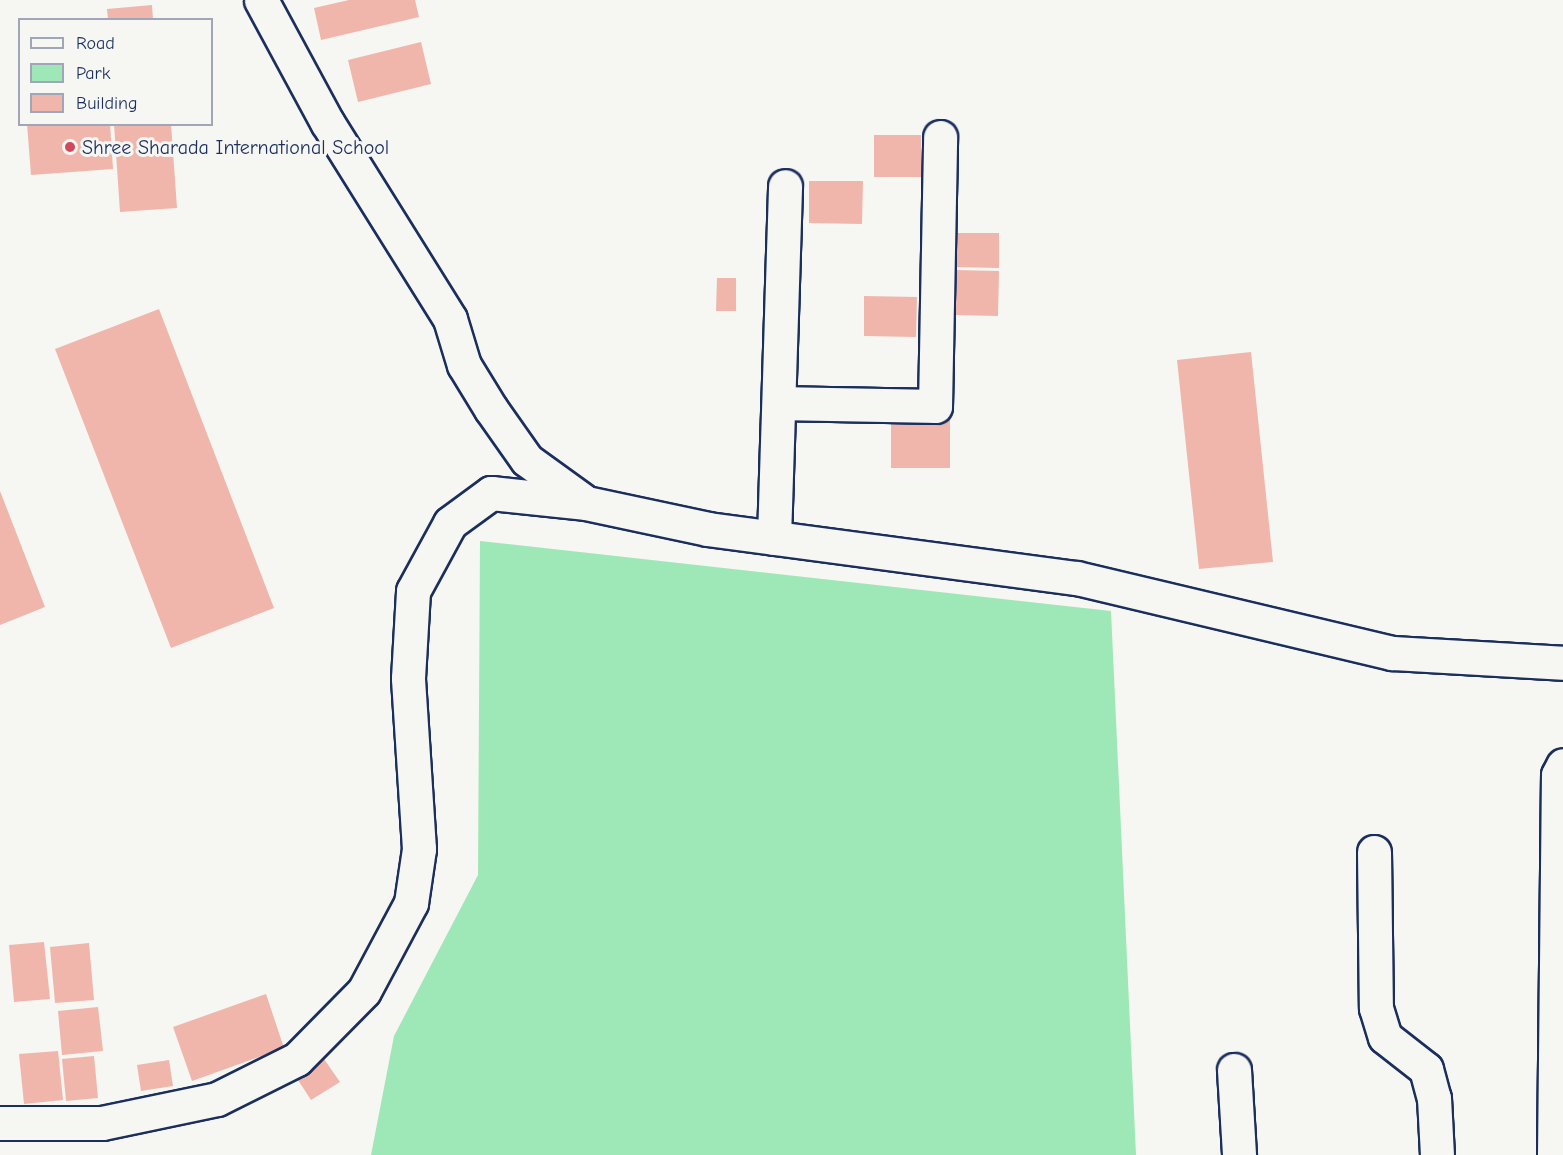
<!DOCTYPE html>
<style>
body{margin:0}
#map{position:relative;width:1563px;height:1155px;overflow:hidden;background:#f6f6f2;font-family:"Comic Neue",sans-serif}
div>[style]{position:absolute}
[style*='--x']{left:calc(var(--x)*1px);top:calc(var(--y)*1px);width:calc(var(--w)*1px);rotate:calc(var(--a)*1deg)}
.green>*{inset:0;background:#9ee8b7}
.building>*{inset:0;background:#f0b6ab}
.roads{filter:drop-shadow(2px 0 #1b2f5e) drop-shadow(-2px 0 #1b2f5e) drop-shadow(0 2px #1b2f5e) drop-shadow(0 -2px #1b2f5e)}
.minor>*{height:33px;margin:-16.5px;padding:0 16.5px;transform-origin:16.5px;border-radius:16.5px;background:#f6f6f2}
.dots>*{width:16px;height:16px;translate:-50% -50%;box-sizing:border-box;border:3px solid #f6f6f2;border-radius:50%}
span{translate:-50% -50%;white-space:nowrap;text-align:center;line-height:1.15;-webkit-text-stroke:6px #f6f6f2;paint-order:stroke}
.poi-label{font-size:20px;color:#1b2f5e}
.left{translate:0 -50%;text-align:left}
.legend{position:absolute;left:18px;top:18px;width:195px;height:108px;box-sizing:border-box;background:#f6f6f2;border:2px solid #9ea6b7;margin:0;padding:8px 10px;list-style:none;font-size:18px;color:#1b2f5e}
.legend li{display:flex;align-items:center;gap:12px;height:30px}
.legend b{width:30px;border:2px solid #9ea6b7}
</style>
<div id="map">
<div class="green">
<i style="clip-path:polygon(480px 541px,1111px 611px,1136px 1155px,371px 1155px,394px 1036px,478px 875px)"></i>
</div>
<div class="building">
<i style="clip-path:polygon(349px 0,415px 0,419px 17px,321px 40px,314px 8px)"></i>
<i style="clip-path:polygon(152px 5px,153px 20px,108px 20px,107px 9px)"></i>
<i style="clip-path:polygon(421px 42px,431px 84px,358px 102px,348px 60px)"></i>
<i style="clip-path:polygon(27px 124px,110px 124px,113px 169px,31px 175px)"></i>
<i style="clip-path:polygon(114px 124px,171px 124px,177px 208px,120px 212px)"></i>
<i style="clip-path:polygon(874px 135px,921px 135px,921px 177px,874px 177px)"></i>
<i style="clip-path:polygon(809px 181px,863px 181px,862px 224px,809px 223px)"></i>
<i style="clip-path:polygon(954px 233px,999px 233px,999px 268px,954px 267px)"></i>
<i style="clip-path:polygon(955px 270px,999px 271px,998px 316px,954px 315px)"></i>
<i style="clip-path:polygon(717px 278px,736px 278px,736px 311px,716px 311px)"></i>
<i style="clip-path:polygon(864px 296px,917px 297px,916px 337px,864px 336px)"></i>
<i style="clip-path:polygon(159px 309px,274px 608px,171px 648px,55px 349px)"></i>
<i style="clip-path:polygon(1251px 352px,1273px 562px,1199px 569px,1177px 360px)"></i>
<i style="clip-path:polygon(891px 419px,950px 420px,950px 468px,891px 468px)"></i>
<i style="clip-path:polygon(0 491px,45px 607px,0 625px)"></i>
<i style="clip-path:polygon(44px 942px,50px 999px,14px 1002px,9px 945px)"></i>
<i style="clip-path:polygon(89px 943px,94px 1000px,55px 1003px,50px 947px)"></i>
<i style="clip-path:polygon(266px 994px,284px 1048px,192px 1081px,173px 1027px)"></i>
<i style="clip-path:polygon(98px 1007px,103px 1051px,62px 1055px,58px 1011px)"></i>
<i style="clip-path:polygon(58px 1051px,63px 1100px,24px 1104px,19px 1054px)"></i>
<i style="clip-path:polygon(94px 1056px,98px 1098px,66px 1101px,62px 1059px)"></i>
<i style="clip-path:polygon(324px 1059px,340px 1082px,311px 1100px,296px 1077px)"></i>
<i style="clip-path:polygon(169px 1060px,173px 1086px,141px 1091px,137px 1065px)"></i>
</div>
<div class="roads">
<div class="minor">
<i style="--x:261;--y:0;--w:139;--a:61.6"></i>
<i style="--x:327;--y:122;--w:232;--a:58"></i>
<i style="--x:450;--y:319;--w:48;--a:73.1"></i>
<i style="--x:464;--y:365;--w:52;--a:58.5"></i>
<i style="--x:491;--y:409;--w:62;--a:54.8"></i>
<i style="--x:527;--y:460;--w:68;--a:36"></i>
<i style="--x:779;--y:403;--w:156;--a:1.1"></i>
<i style="--x:935;--y:406;--w:269;--a:-88.9"></i>
<i style="--x:774;--y:538;--w:352;--a:-88.2"></i>
<i style="--x:1374;--y:852;--w:156;--a:89.3"></i>
<i style="--x:1376;--y:1008;--w:30;--a:73"></i>
<i style="--x:1385;--y:1037;--w:52;--a:38"></i>
<i style="--x:1426;--y:1069;--w:30;--a:75"></i>
<i style="--x:1434;--y:1098;--w:57;--a:87"></i>
<i style="--x:1234;--y:1070;--w:85;--a:86.6"></i>
<i style="--x:0;--y:1123;--w:102;--a:0"></i>
<i style="--x:102;--y:1123;--w:117;--a:-11.8"></i>
<i style="--x:217;--y:1099;--w:89;--a:-26.6"></i>
<i style="--x:297;--y:1059;--w:95;--a:-45.4"></i>
<i style="--x:364;--y:991;--w:100;--a:-61.9"></i>
<i style="--x:411;--y:903;--w:55;--a:-81.6"></i>
<i style="--x:419;--y:849;--w:171;--a:-93.7"></i>
<i style="--x:408;--y:678;--w:87;--a:-86.7"></i>
<i style="--x:413;--y:591;--w:77;--a:-61.4"></i>
<i style="--x:450;--y:523;--w:51;--a:-36.2"></i>
<i style="--x:491;--y:493;--w:96;--a:6"></i>
<i style="--x:586;--y:503;--w:125;--a:12"></i>
<i style="--x:708;--y:529;--w:372;--a:7.6"></i>
<i style="--x:1077;--y:578;--w:324;--a:13.4"></i>
<i style="--x:1392;--y:653;--w:171;--a:3.3"></i>
<i style="--x:1554;--y:1155;--w:380;--a:-89.4"></i>
<i style="--x:1558;--y:775;--w:11;--a:-63"></i>
</div>
</div>
<div class="dots">
<i style="left:70px;top:147px;background:#d1495b"></i>
</div>
<div class="poi-label">
<span class="left" style="left:82px;top:147px">Shree Sharada International School</span>
</div>
<ul class="legend">
<li><b style="height:8px;background:#f6f6f2"></b>Road</li>
<li><b style="height:16px;background:#9ee8b7"></b>Park</li>
<li><b style="height:16px;background:#f0b6ab"></b>Building</li>
</ul>
</div>
